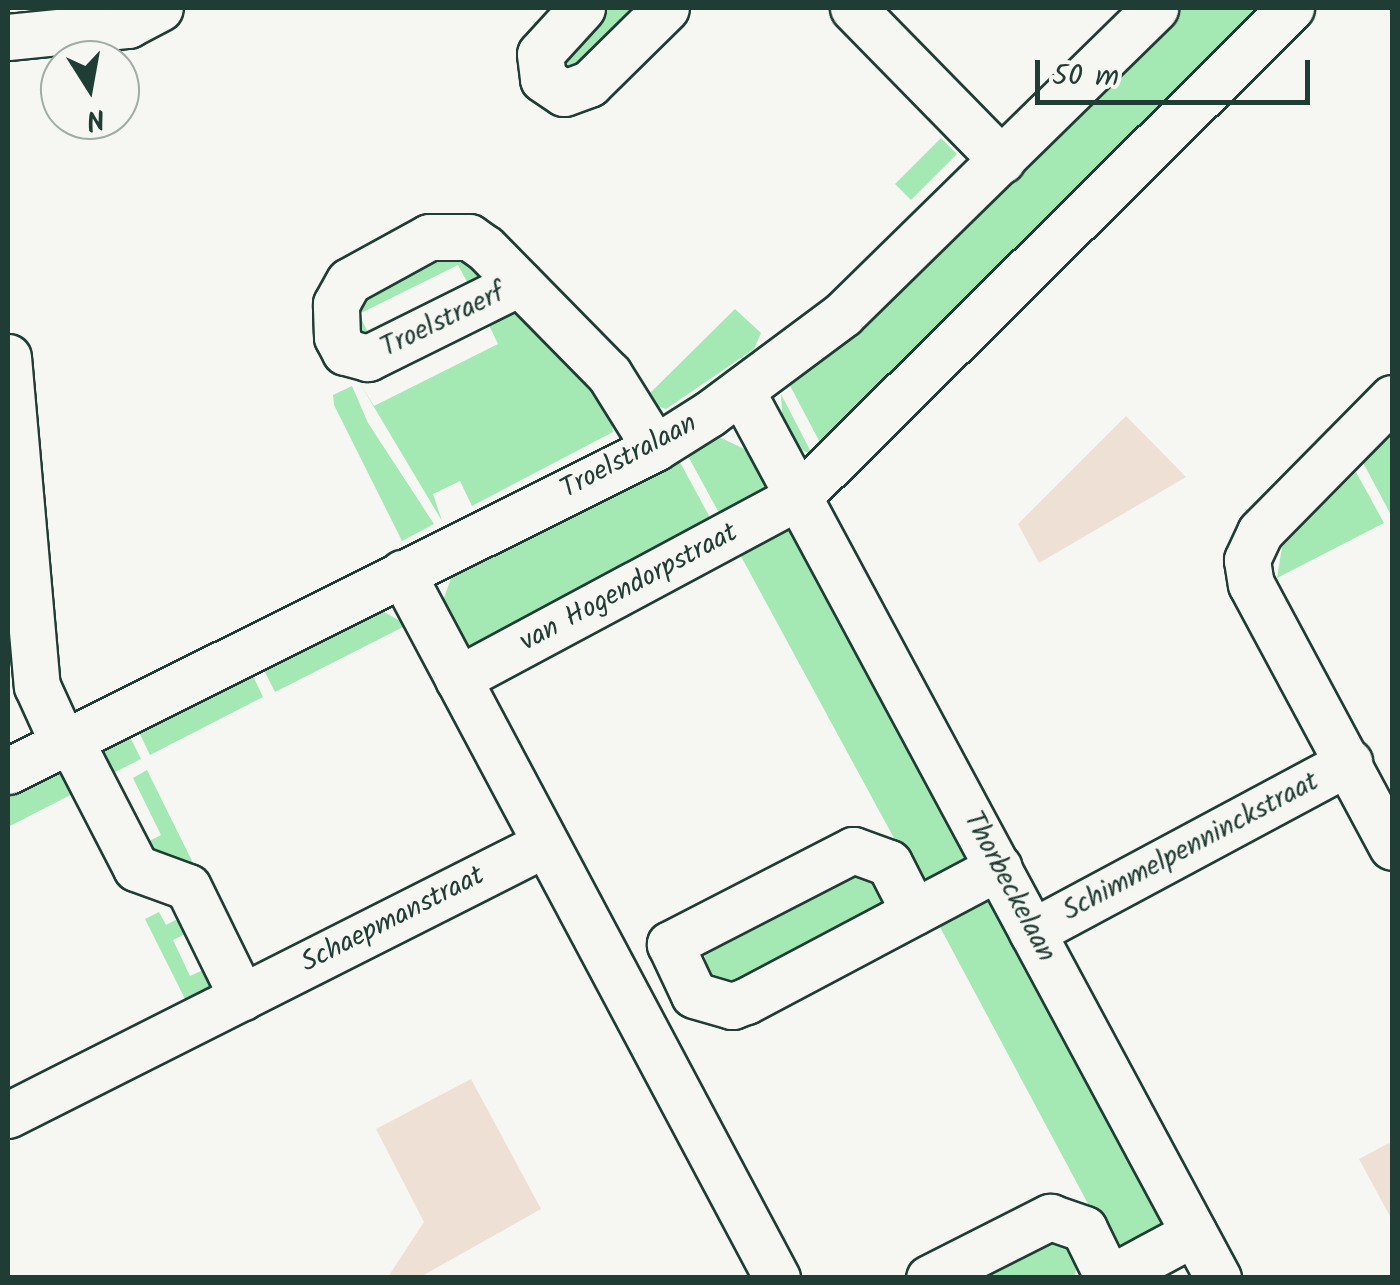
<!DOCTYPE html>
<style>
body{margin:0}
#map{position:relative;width:1400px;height:1285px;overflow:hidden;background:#f6f6f2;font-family:Kalam,sans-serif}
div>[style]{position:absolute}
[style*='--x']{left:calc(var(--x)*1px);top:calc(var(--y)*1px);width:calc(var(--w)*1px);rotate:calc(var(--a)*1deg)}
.built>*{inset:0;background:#eee0d4}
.green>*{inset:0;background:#a4e8b3}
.roads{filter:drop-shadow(2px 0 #1f3d34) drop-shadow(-2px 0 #1f3d34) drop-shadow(0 2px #1f3d34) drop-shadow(0 -2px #1f3d34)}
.minor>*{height:45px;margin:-22.5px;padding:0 22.5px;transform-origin:22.5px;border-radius:22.5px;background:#f6f6f2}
span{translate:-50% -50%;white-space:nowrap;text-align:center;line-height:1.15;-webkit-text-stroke:8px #f6f6f2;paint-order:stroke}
.street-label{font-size:28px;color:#1f3d34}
.frame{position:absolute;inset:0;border:10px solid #1f3d34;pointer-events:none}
.north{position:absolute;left:40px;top:40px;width:100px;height:100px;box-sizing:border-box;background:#f6f6f2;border:2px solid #a0aca6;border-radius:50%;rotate:169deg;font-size:28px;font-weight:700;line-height:40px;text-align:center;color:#1f3d34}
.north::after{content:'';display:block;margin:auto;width:35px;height:45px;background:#1f3d34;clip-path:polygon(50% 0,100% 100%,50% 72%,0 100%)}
.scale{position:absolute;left:1035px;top:60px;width:275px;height:45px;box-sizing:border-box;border:5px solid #1f3d34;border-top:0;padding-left:12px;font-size:30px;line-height:35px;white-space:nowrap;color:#1f3d34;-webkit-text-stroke:8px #f6f6f2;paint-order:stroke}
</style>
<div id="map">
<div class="built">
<i style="clip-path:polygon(1126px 416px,1186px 477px,1039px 563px,1018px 524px)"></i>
<i style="clip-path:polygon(471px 1079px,541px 1209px,420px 1277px,388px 1277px,424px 1222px,376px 1129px)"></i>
<i style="clip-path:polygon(1389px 1143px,1392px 1149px,1392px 1220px,1359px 1159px)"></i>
</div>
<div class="green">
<i style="clip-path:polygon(596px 8px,653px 8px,569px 83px,554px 49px)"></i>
<i style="clip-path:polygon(1175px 8px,1273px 8px,826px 454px,787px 380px)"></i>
<i style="clip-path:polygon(941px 138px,957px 154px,911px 200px,895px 184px)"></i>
<i style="clip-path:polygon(465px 257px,483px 278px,471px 289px,458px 265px,359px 314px,371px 339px,361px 339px,355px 315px,370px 293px,439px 258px)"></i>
<i style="clip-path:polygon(735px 309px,761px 333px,754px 349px,666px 409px,642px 401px)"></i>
<i style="clip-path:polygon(509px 311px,532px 320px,610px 410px,613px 432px,472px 506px,460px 481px,433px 494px,442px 521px,359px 382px,374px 406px,498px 344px,486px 319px)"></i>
<i style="clip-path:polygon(352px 386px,368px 423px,434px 524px,402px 541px,334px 405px,333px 395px)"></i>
<i style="clip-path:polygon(781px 394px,813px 456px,794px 445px,783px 425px)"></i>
<i style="clip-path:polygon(1392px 422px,1392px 517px,1359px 455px)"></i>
<i style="clip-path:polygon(719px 437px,753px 453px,772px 489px,724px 522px,683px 447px)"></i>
<i style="clip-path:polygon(675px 453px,715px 527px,468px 652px,442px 603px,453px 573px)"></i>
<i style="clip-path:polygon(1356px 472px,1384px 523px,1277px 578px,1282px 547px)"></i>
<i style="clip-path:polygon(787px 526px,968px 856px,941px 884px,914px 875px,737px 549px)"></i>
<i style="clip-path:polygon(377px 608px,407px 625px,275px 692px,262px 666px)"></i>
<i style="clip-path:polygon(251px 672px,263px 697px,150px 755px,137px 728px)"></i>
<i style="clip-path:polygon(128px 733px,141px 759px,105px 777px,95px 749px)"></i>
<i style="clip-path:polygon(62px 766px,78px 791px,8px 827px,8px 793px)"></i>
<i style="clip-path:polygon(147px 770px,199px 875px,140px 846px,161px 835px,133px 778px)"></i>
<i style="clip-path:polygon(865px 869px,884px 894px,876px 911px,750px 982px,711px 984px,703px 948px)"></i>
<i style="clip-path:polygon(990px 894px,1165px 1227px,1127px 1253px,1109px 1243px,934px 916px)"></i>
<i style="clip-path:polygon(159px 912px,166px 925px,185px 915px,193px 930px,173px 940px,190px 976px,212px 966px,217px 976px,210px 997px,189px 1007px,145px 919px)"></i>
<i style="clip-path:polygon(1061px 1238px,1079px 1259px,1074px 1277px,961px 1278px,1032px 1239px)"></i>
</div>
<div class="roads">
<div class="minor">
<i style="--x:582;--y:8;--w:62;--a:132.4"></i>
<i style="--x:540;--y:54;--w:25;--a:83"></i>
<i style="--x:543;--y:79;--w:25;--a:34"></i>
<i style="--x:564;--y:93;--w:27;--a:-20"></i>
<i style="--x:589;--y:84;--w:108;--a:-44.6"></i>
<i style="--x:853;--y:8;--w:213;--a:45.6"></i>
<i style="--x:8;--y:37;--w:121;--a:-5.7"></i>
<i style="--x:128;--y:25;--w:36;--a:-28"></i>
<i style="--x:519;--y:283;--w:169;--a:153.6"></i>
<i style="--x:368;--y:358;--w:24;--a:-165"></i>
<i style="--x:345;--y:352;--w:17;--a:-118"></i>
<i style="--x:337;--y:337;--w:33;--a:-92"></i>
<i style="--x:336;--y:304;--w:26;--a:-61"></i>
<i style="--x:349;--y:281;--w:91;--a:-28.8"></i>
<i style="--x:429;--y:237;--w:40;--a:0"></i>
<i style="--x:469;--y:237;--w:19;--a:35"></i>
<i style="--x:485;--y:248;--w:177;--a:45.5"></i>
<i style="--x:609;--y:374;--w:87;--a:58.1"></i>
<i style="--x:8;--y:357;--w:330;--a:85"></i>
<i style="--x:37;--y:686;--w:63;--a:65.5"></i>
<i style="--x:742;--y:392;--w:1006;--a:61.75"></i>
<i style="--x:1392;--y:398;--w:188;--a:134.6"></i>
<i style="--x:1260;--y:532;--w:31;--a:115"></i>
<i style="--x:1247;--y:560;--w:24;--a:81"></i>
<i style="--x:1251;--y:584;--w:298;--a:61.8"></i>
<i style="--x:402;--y:573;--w:799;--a:61.99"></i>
<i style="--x:458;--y:679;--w:387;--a:-28.2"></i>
<i style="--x:799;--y:496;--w:693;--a:-44.77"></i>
<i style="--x:70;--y:740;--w:144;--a:62.7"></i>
<i style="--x:136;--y:868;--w:55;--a:20.1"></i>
<i style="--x:188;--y:887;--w:123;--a:63.9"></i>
<i style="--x:8;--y:771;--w:723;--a:-26.53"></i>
<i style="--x:655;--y:448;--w:64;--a:-32.2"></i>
<i style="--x:709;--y:414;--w:167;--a:-36.7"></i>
<i style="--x:843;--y:314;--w:437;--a:-44.4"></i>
<i style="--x:914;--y:912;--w:55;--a:-117"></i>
<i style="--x:889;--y:863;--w:38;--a:-160"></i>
<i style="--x:853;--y:850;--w:206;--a:152.8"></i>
<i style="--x:670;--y:944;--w:56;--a:64.8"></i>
<i style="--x:694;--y:995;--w:40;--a:16"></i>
<i style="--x:732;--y:1006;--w:15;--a:-20"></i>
<i style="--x:746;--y:1001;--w:286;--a:-27.9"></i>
<i style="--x:1032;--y:932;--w:360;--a:-28.2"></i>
<i style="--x:8;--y:1115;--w:602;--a:-26.78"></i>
<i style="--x:929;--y:1278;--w:136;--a:-26.8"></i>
<i style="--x:1050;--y:1217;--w:36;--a:19"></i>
<i style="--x:1084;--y:1229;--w:55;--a:63.9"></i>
<i style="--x:1110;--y:1278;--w:95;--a:-28.2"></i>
</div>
</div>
<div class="street-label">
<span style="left:443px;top:321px;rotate:-26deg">Troelstraerf</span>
<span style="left:629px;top:457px;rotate:-28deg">Troelstralaan</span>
<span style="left:629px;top:588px;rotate:-28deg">van Hogendorpstraat</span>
<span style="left:1191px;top:847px;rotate:-28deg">Schimmelpenninckstraat</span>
<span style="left:1009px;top:887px;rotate:62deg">Thorbeckelaan</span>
<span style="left:393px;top:920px;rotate:-27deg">Schaepmanstraat</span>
</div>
<div class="frame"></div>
<div class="north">N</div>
<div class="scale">50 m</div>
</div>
